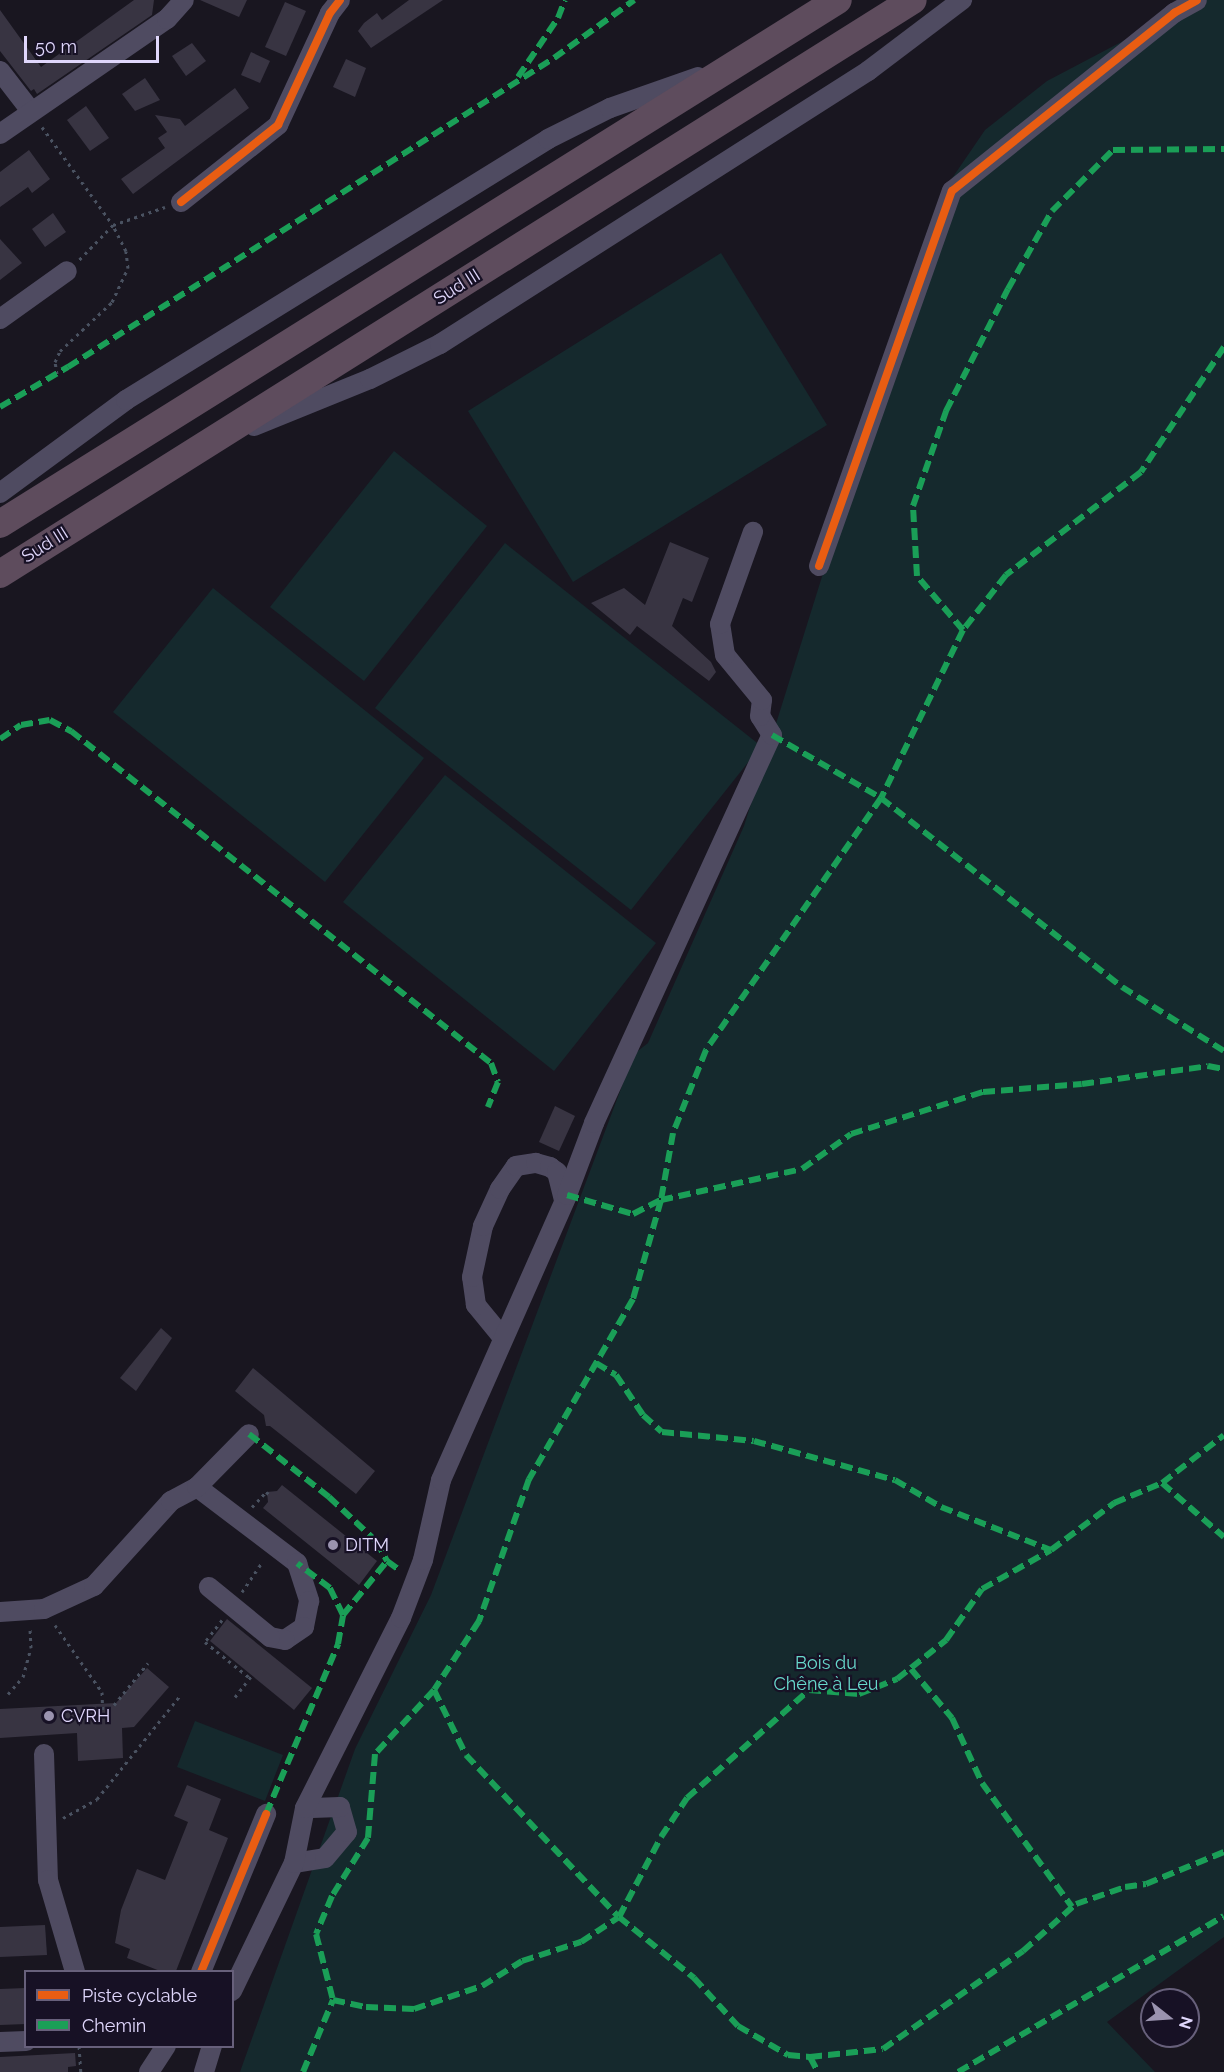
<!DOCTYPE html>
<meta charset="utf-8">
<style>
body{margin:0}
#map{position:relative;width:1224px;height:2072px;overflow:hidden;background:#191620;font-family:Raleway,sans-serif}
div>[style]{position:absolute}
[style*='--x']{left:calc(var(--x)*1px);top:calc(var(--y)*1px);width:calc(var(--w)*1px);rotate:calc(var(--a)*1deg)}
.green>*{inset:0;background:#15292d}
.building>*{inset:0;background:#383442}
.path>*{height:3px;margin-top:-1.5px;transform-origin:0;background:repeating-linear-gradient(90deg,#4a5261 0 3px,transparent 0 7.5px)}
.minor>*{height:20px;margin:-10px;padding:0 10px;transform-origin:10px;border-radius:10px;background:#4f4b61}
.highway>*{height:28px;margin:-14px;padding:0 14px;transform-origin:14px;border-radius:14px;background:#5e4c5d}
.quiet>*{height:6px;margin-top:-3px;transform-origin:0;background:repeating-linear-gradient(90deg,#1a9f57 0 12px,transparent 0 18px)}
.cycleway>*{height:8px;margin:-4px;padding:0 4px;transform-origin:4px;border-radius:4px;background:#e95d12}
.dots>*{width:16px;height:16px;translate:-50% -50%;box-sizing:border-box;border:3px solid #171125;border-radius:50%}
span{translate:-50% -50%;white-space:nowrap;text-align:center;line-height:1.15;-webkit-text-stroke:4.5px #171125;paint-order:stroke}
.street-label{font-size:18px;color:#e0d7fc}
.poi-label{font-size:18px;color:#e0d7fc}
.left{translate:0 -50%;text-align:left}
.park-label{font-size:18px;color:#67d8cb}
.legend{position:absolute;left:24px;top:1970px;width:210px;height:78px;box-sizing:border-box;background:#171125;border:2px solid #67607b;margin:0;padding:8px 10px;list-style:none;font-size:18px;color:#e0d7fc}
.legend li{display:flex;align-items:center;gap:12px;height:30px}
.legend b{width:30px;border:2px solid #67607b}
.north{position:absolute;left:1140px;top:1988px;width:60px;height:60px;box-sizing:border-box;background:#171125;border:2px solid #67607b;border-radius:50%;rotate:107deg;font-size:16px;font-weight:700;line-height:24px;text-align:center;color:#e0d7fc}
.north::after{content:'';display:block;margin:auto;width:21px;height:27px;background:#9a93af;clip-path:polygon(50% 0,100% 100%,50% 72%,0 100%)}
.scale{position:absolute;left:24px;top:36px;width:135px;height:27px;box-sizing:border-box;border:3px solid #e0d7fc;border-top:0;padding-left:8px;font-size:18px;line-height:21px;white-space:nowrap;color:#e0d7fc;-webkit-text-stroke:4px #171125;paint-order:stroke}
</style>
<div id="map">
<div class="green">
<i style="clip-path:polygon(1201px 0,1224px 0,1224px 1937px,1107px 2022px,1155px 2072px,240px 2072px,355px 1749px,431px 1595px,634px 1054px,648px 1043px,744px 826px,942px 193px,985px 130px,1047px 81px)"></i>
<i style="clip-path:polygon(721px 253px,827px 425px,573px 582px,468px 411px)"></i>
<i style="clip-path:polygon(394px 451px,487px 526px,364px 681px,270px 607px)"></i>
<i style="clip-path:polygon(505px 543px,761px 746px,631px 910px,375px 708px)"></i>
<i style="clip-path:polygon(213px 588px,424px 758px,325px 882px,113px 712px)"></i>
<i style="clip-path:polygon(445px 775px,656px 943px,554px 1071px,343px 902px)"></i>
<i style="clip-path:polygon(195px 1721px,283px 1755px,265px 1801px,177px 1767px)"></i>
</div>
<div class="building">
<i style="clip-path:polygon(134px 0,154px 0,152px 15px,37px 94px,34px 89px,31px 91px,0 51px,0 10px,41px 67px)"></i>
<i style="clip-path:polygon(200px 0,247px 0,239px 17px)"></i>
<i style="clip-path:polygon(409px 0,443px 0,371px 48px,358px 31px,364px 23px,377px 13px,382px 20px)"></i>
<i style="clip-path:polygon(285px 2px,306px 11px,286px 56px,265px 47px)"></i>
<i style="clip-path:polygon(192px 43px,206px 61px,186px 76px,172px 56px)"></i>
<i style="clip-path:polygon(251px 52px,270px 61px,260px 83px,241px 75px)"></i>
<i style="clip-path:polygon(346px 59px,366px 68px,355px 97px,333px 87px)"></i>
<i style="clip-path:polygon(145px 78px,160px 100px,135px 111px,122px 94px)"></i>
<i style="clip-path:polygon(235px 88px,249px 108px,133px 194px,121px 179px,165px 148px,158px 138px,167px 132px,155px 115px,180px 119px,185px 126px)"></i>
<i style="clip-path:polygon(86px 106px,109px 138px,90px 151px,67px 120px)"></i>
<i style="clip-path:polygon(29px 150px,50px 179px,32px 193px,28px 187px,0 207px,0 172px)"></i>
<i style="clip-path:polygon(53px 213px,66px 232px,45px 247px,32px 229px)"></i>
<i style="clip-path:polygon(0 239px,22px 263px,0 280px)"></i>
<i style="clip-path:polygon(670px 542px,709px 558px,692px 602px,683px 598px,672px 626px,711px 662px,716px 672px,709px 681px,637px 626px,630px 635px,591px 603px,624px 588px,645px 605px)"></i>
<i style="clip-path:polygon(555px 1106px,575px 1116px,559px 1151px,539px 1142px)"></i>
<i style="clip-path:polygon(161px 1328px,172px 1338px,136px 1391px,120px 1378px)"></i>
<i style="clip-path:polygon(253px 1368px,375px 1471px,356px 1494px,270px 1426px,266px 1426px,264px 1415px,235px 1391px)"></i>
<i style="clip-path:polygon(282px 1485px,377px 1561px,359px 1585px,263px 1508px,268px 1502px,267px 1492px,277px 1491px)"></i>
<i style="clip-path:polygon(227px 1619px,312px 1688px,294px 1710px,210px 1641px)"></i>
<i style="clip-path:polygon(147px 1668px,169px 1687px,134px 1727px,122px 1728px,123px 1758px,78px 1761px,77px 1733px,0 1738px,0 1709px,116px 1703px)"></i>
<i style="clip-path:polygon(187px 1785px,221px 1799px,209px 1830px,228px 1838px,176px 1971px,160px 1971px,127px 1958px,130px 1949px,115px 1943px,121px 1910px,137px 1869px,165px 1880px,188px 1822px,174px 1816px)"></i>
<i style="clip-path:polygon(45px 1925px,47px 1955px,0 1957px,0 1927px)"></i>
<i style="clip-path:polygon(26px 1988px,26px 2024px,0 2025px,0 1989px)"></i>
<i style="clip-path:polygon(75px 2053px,76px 2066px,68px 2067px,68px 2072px,0 2072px,0 2057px)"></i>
</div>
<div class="path">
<i style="--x:42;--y:127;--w:121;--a:54.1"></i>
<i style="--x:113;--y:225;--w:55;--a:-19.1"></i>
<i style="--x:57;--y:374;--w:12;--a:-99"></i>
<i style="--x:55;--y:362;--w:12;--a:-66"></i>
<i style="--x:60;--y:351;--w:71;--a:-43.3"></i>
<i style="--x:112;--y:302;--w:38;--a:-65"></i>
<i style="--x:128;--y:268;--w:17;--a:-97"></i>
<i style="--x:126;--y:251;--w:29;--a:-117"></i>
<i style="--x:113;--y:225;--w:49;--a:134.2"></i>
<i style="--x:252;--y:1507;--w:21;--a:-47"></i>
<i style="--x:266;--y:1492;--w:4;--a:34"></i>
<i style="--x:242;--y:1592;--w:37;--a:-56"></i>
<i style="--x:222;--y:1620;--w:28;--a:128"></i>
<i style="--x:205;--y:1642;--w:58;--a:38.7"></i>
<i style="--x:55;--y:1625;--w:82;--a:55"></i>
<i style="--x:102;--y:1692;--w:27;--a:88"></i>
<i style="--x:8;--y:1694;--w:23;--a:-49"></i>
<i style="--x:23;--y:1677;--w:30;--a:-75"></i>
<i style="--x:31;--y:1648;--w:21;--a:-93"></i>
<i style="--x:235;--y:1697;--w:28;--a:-52"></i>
<i style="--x:114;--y:1705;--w:54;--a:-51"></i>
<i style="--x:63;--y:1818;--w:39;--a:-29"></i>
<i style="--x:97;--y:1799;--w:131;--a:-51.2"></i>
<i style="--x:79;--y:2046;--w:26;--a:86"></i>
</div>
<div class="minor">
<i style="--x:0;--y:71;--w:51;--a:52.2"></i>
<i style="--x:0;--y:134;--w:203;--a:-34.6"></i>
<i style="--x:167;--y:19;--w:25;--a:-48"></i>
<i style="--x:181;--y:202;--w:124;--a:-38.4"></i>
<i style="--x:278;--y:125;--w:123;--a:-65.1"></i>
<i style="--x:330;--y:13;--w:16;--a:-52"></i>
<i style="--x:0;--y:319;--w:82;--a:-35.6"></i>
<i style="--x:254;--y:426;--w:125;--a:-22.1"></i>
<i style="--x:370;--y:379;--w:78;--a:-26.6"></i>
<i style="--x:440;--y:344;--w:508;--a:-32.53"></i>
<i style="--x:868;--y:71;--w:118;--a:-37.1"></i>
<i style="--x:0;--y:493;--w:157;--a:-36.4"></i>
<i style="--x:126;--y:400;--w:496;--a:-31.7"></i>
<i style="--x:548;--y:139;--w:69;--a:-26.6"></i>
<i style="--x:610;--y:108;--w:93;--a:-19.4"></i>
<i style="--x:819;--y:566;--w:398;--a:-70.5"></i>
<i style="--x:952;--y:191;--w:285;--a:-38.7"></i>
<i style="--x:1174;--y:13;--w:26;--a:-29"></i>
<i style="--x:503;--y:1338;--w:43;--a:-129.3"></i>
<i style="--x:476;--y:1305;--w:28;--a:-98"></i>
<i style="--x:472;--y:1277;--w:52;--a:-77.8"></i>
<i style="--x:483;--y:1226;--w:41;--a:-65.3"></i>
<i style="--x:500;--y:1189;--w:28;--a:-55"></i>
<i style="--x:516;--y:1166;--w:20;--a:-9"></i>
<i style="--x:536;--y:1163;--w:15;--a:16"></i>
<i style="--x:550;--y:1167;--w:9;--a:36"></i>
<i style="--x:557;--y:1172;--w:30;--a:76"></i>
<i style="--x:197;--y:1487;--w:126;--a:37.2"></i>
<i style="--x:297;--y:1563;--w:40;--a:72"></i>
<i style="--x:309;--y:1601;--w:26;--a:101"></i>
<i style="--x:304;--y:1627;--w:23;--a:146"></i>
<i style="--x:285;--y:1640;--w:15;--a:-169"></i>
<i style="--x:270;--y:1637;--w:79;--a:-140.7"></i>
<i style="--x:0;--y:1612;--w:44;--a:-3.9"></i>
<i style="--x:44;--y:1609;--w:55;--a:-24.7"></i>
<i style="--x:94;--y:1586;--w:115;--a:-47.8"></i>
<i style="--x:171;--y:1501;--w:30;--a:-28"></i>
<i style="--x:197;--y:1487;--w:74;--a:-45.5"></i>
<i style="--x:44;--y:1754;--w:126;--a:88.2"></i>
<i style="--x:48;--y:1880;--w:96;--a:73.6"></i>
<i style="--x:294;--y:1863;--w:31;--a:-9"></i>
<i style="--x:325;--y:1858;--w:34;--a:-50"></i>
<i style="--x:347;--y:1832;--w:26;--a:-106"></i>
<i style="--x:340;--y:1807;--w:35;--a:178"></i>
<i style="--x:201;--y:1972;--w:171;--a:-67.6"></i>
<i style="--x:232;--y:1991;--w:142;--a:-64.2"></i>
<i style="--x:294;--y:1863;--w:56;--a:-78.7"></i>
<i style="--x:305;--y:1808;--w:213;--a:-63.2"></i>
<i style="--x:401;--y:1618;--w:62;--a:-69.2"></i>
<i style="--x:423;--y:1560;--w:82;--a:-77.3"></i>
<i style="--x:441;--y:1480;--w:312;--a:-66.1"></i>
<i style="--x:567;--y:1195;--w:77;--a:-69.4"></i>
<i style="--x:594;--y:1123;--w:427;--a:-65.4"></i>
<i style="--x:772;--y:735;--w:22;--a:-122"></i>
<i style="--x:760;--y:716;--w:16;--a:-83"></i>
<i style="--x:762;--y:700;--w:58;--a:-129.4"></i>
<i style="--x:725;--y:655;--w:31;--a:-99"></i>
<i style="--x:720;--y:624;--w:98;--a:-70.3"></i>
<i style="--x:0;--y:2042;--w:26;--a:-2"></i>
<i style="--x:149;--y:2072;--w:31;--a:-57"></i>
<i style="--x:204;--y:2072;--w:27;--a:-73"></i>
</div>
<div class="highway">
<i style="--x:0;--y:524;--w:988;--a:-32.02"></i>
<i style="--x:0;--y:574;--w:1078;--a:-32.16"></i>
</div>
<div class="quiet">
<i style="--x:518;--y:77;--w:71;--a:-55.9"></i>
<i style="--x:558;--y:18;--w:19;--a:-69"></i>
<i style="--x:1224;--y:347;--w:150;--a:123.6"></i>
<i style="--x:1141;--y:472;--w:170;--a:142.7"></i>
<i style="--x:1006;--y:575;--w:70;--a:128"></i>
<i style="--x:963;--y:630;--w:187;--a:116"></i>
<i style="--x:881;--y:798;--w:307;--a:124.8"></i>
<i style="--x:706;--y:1050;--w:89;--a:111.7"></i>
<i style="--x:673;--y:1133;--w:68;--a:100.2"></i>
<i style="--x:661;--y:1200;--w:103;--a:105.8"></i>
<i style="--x:633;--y:1299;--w:208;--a:120"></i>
<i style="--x:529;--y:1479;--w:151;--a:109.4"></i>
<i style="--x:479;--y:1621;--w:82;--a:123.1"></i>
<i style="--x:434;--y:1690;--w:87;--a:132.7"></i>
<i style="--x:375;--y:1754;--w:84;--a:94.8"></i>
<i style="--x:368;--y:1838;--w:68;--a:121.8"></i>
<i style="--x:332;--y:1896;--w:41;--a:112.8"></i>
<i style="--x:316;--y:1934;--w:68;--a:75.6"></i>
<i style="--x:333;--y:2000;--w:34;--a:12"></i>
<i style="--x:366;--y:2007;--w:48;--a:2.4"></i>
<i style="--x:414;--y:2009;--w:72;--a:-18.7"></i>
<i style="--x:482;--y:1986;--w:47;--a:-32"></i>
<i style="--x:522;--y:1961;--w:62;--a:-17.9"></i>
<i style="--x:581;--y:1942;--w:45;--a:-33.3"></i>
<i style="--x:619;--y:1917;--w:90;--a:-62.3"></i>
<i style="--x:661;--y:1837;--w:47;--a:-56.3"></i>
<i style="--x:687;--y:1798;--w:163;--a:-41.5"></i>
<i style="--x:809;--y:1690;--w:50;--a:4.6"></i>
<i style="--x:859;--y:1694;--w:41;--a:-21.5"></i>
<i style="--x:897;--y:1679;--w:63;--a:-38.5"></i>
<i style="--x:946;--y:1640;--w:62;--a:-54.8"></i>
<i style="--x:982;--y:1589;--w:79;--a:-29.5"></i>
<i style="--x:1051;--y:1550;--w:79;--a:-36.7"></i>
<i style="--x:1114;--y:1503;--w:52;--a:-22.6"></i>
<i style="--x:1162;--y:1483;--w:78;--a:-37.7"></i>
<i style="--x:0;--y:407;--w:79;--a:-30.5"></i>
<i style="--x:68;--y:367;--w:576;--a:-32.45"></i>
<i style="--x:554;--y:58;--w:99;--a:-35.9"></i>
<i style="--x:963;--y:630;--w:71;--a:-130.4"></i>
<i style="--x:917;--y:576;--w:70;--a:-93.3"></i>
<i style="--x:913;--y:506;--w:101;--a:-70.8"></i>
<i style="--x:946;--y:411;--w:137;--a:-63.1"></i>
<i style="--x:1008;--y:289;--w:90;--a:-60.6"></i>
<i style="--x:1052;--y:211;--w:86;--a:-45"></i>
<i style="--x:1113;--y:150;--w:111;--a:-0.5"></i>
<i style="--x:772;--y:735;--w:126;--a:30"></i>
<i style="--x:881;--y:798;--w:306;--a:38.1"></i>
<i style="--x:1122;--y:987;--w:120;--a:32.1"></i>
<i style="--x:0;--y:739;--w:25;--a:-34"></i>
<i style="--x:21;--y:725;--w:29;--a:-10"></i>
<i style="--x:50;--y:720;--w:24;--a:28"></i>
<i style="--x:71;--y:731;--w:535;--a:38.33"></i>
<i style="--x:491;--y:1063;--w:20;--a:70"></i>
<i style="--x:498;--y:1082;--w:27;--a:112"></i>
<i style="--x:567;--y:1195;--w:69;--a:16.1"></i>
<i style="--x:633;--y:1214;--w:31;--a:-27"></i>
<i style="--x:661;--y:1200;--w:144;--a:-12.4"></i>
<i style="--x:802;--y:1169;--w:60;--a:-35.5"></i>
<i style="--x:851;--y:1134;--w:139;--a:-17.7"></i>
<i style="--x:983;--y:1092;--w:99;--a:-4.6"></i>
<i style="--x:1082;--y:1084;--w:127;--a:-8.1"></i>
<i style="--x:1208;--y:1066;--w:16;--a:11"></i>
<i style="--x:596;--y:1363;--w:23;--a:31"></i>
<i style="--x:616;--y:1375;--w:48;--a:56"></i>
<i style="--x:643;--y:1415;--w:25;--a:42"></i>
<i style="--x:662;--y:1432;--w:92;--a:5.6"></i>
<i style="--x:754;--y:1441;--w:146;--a:15.5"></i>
<i style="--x:895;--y:1480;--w:53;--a:30.4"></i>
<i style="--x:941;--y:1507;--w:118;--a:21.4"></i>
<i style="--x:249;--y:1434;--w:102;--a:38.2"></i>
<i style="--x:329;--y:1497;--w:64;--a:43.1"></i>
<i style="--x:376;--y:1541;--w:23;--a:61"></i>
<i style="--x:387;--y:1561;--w:14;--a:36"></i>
<i style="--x:1162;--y:1483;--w:82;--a:41.1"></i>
<i style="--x:343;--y:1615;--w:70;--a:-50.8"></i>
<i style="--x:911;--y:1669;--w:64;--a:50.1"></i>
<i style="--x:952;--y:1718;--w:72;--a:65.2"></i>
<i style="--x:982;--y:1783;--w:153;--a:54"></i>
<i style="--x:434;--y:1690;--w:72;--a:63.8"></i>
<i style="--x:466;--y:1755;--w:220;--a:46.7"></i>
<i style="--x:266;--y:1814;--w:185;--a:-67"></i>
<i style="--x:338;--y:1644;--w:29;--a:-80"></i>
<i style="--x:343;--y:1615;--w:30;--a:-116"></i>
<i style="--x:330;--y:1588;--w:41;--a:-142.9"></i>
<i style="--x:619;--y:1917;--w:97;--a:39.1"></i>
<i style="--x:694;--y:1978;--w:65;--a:47.5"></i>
<i style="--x:738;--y:2026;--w:58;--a:30.1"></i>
<i style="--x:788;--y:2055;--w:22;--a:5"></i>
<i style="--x:810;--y:2057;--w:17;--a:62"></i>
<i style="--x:810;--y:2057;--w:73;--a:-6.3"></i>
<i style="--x:883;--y:2049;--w:171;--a:-35"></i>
<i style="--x:1023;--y:1951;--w:71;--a:-41.6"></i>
<i style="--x:1076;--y:1904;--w:52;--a:-19.1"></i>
<i style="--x:1125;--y:1887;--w:21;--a:-8"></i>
<i style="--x:1146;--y:1884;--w:84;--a:-22.3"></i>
<i style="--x:303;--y:2072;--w:78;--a:-67.4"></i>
<i style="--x:958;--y:2072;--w:308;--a:-30.4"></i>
</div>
<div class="cycleway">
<i style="--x:181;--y:202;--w:124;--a:-38.4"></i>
<i style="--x:278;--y:125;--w:123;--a:-65.1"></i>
<i style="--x:330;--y:13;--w:16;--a:-52"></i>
<i style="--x:819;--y:566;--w:398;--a:-70.5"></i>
<i style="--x:952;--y:191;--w:285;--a:-38.7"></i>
<i style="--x:1174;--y:13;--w:26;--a:-29"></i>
<i style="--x:201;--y:1972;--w:171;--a:-67.6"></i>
</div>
<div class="dots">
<i style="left:333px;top:1545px;background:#9a93af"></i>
<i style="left:49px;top:1716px;background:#9a93af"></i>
</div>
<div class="street-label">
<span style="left:457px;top:287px;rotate:-32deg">Sud III</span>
<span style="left:45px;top:545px;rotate:-32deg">Sud III</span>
</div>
<div class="poi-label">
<span class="left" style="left:345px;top:1545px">DITM</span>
<span class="left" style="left:61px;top:1716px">CVRH</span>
</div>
<div class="park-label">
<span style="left:826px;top:1674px">Bois du<br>Chêne à Leu</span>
</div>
<ul class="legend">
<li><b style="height:8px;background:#e95d12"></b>Piste cyclable</li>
<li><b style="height:8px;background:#1a9f57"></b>Chemin</li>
</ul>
<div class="north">N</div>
<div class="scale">50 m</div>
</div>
